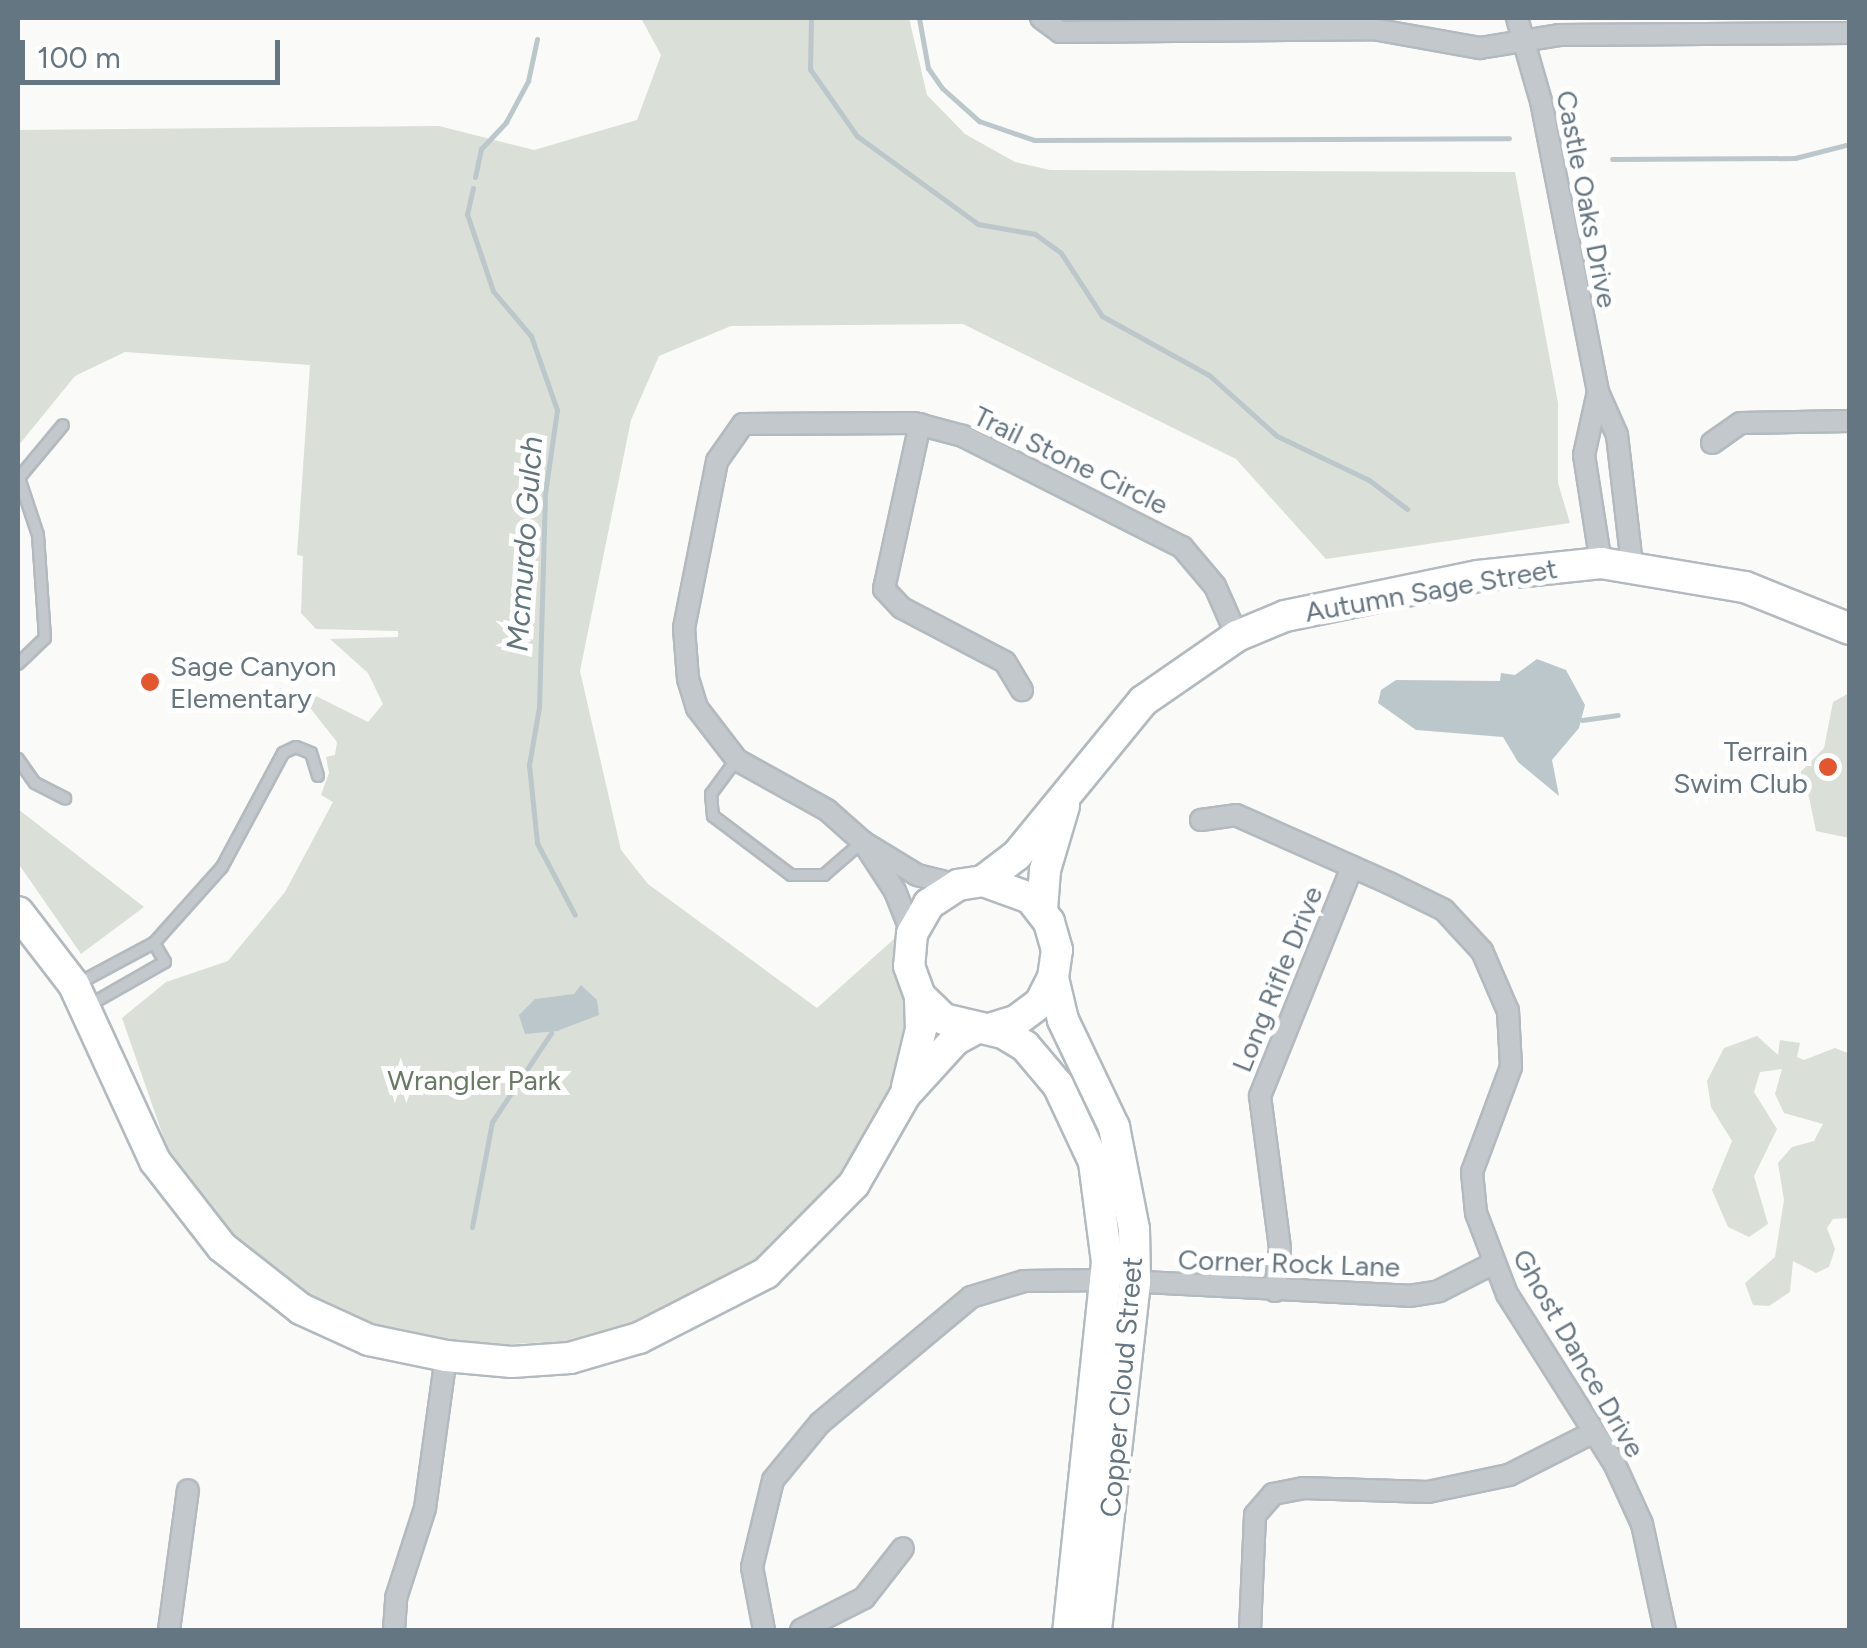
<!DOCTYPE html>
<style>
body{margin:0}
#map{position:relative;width:1867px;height:1648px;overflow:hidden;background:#fafaf8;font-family:Figtree,sans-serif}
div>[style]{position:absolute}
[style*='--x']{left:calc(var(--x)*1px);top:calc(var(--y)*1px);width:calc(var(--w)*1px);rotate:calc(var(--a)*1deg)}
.green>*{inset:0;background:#dadfd7}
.water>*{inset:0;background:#bbc7cb}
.stream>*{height:5px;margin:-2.5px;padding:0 2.5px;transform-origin:2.5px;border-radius:2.5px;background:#bbc7cb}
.roads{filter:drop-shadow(2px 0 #b3babf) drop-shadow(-2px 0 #b3babf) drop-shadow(0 2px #b3babf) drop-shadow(0 -2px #b3babf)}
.lane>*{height:10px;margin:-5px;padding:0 5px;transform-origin:5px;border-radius:5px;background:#c3c8cc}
.street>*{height:20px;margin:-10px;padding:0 10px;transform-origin:10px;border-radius:10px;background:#c3c8cc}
.secondary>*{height:30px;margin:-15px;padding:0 15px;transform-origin:15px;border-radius:15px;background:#fff}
.dots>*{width:28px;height:28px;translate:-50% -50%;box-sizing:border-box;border:5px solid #fff;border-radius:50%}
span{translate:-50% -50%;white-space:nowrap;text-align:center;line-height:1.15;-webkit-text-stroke:10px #fff;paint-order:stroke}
.street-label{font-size:28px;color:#657683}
.poi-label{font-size:28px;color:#657683}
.left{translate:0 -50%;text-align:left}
.right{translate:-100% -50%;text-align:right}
.park-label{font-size:28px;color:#687a64}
.water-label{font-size:30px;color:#60757c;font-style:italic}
.frame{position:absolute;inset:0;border:20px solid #657683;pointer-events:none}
.scale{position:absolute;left:20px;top:40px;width:260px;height:45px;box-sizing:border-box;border:5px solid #657683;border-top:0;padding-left:12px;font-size:30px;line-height:35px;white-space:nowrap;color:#657683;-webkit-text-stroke:8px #fff;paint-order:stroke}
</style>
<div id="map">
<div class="green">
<i style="clip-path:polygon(641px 18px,909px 18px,927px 95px,965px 134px,1015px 162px,1050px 170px,1515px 172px,1558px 403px,1558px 483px,1570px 523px,1326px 559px,1236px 459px,963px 324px,731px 326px,659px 356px,631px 420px,580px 671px,621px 850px,648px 884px,817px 1008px,894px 939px,910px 1028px,907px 1062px,833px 1190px,764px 1255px,628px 1326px,569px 1341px,477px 1346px,403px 1334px,352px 1317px,287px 1282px,226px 1229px,170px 1156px,122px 1018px,166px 982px,228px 961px,285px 892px,333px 802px,321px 795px,329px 773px,326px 757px,335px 755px,337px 742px,307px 704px,312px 694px,368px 722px,383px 704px,368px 673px,330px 639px,398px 637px,398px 631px,316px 629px,301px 613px,303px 556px,297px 555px,310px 365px,125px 352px,75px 376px,18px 446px,18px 130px,439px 126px,534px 150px,637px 120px,661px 55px)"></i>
<i style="clip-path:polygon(1849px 693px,1849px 838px,1816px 831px,1809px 797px,1796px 777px,1824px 748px,1833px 702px)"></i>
<i style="clip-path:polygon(18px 809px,144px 907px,81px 954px,18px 863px)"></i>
<i style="clip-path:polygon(1757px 1036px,1778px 1055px,1780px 1040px,1800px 1043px,1797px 1057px,1804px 1060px,1835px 1048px,1850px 1054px,1849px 1218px,1833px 1219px,1827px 1228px,1835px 1249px,1829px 1267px,1816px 1273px,1793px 1261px,1790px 1292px,1769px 1306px,1753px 1305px,1745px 1283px,1775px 1257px,1784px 1200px,1778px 1163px,1792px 1147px,1814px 1141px,1823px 1124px,1784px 1113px,1775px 1094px,1782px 1069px,1760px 1072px,1754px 1092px,1777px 1129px,1754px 1176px,1768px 1224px,1749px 1237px,1728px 1227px,1712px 1190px,1732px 1141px,1711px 1107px,1707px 1081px,1724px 1048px)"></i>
</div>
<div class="water">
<i style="clip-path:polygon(1537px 659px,1566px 670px,1585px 705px,1579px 728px,1552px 760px,1559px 796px,1518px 762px,1503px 737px,1416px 730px,1378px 703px,1381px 690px,1396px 680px,1500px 681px,1501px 673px,1515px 675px)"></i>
<i style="clip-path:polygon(581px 985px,597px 1000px,599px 1015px,557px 1031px,525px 1034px,519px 1015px,535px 999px,574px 994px)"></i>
</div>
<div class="stream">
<i style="--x:811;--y:18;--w:51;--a:91.1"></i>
<i style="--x:810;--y:69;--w:82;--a:55"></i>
<i style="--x:857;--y:136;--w:150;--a:36"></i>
<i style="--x:978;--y:224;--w:58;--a:10"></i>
<i style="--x:1035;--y:234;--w:32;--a:36"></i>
<i style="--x:1061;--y:253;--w:75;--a:56.9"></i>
<i style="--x:1102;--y:316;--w:122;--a:28.9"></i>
<i style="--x:1209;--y:375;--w:91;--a:41.9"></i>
<i style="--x:1277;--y:436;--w:102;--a:25.6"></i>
<i style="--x:1369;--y:480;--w:48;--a:37.3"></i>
<i style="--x:919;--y:18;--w:51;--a:79.8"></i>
<i style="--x:928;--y:68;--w:24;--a:55"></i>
<i style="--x:942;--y:88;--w:50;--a:41.7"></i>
<i style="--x:979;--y:121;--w:58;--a:19.1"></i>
<i style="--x:1034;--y:140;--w:475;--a:-0.2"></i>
<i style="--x:1612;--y:159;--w:183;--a:-0.3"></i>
<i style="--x:1795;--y:158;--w:57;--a:-14.3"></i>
<i style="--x:475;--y:177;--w:29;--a:-78"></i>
<i style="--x:481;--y:149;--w:37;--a:-47"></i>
<i style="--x:506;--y:122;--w:47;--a:-61.8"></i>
<i style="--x:528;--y:81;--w:43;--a:-77.9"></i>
<i style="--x:473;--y:188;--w:27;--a:103"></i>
<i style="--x:467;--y:214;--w:81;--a:71.3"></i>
<i style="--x:493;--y:291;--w:59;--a:49.8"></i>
<i style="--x:531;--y:336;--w:78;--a:70.6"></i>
<i style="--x:557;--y:410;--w:84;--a:98.2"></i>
<i style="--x:545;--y:493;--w:214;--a:91.6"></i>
<i style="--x:539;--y:707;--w:59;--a:99.8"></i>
<i style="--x:529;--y:765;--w:78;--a:84.1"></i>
<i style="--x:537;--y:843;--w:81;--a:62.2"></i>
<i style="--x:1582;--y:720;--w:36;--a:-8"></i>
<i style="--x:472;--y:1227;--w:107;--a:-79.2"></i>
<i style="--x:492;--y:1122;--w:107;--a:-56.5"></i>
</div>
<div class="roads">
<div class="lane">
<i style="--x:18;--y:479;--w:70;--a:-50.2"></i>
<i style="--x:18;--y:664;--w:37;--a:-44"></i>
<i style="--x:45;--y:638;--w:103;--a:-93.9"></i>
<i style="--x:38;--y:535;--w:60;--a:-108.4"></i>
<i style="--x:18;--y:759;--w:29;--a:55"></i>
<i style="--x:35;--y:783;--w:34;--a:27"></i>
<i style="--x:736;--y:760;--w:42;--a:126.3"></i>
<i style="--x:711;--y:794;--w:22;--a:85"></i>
<i style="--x:713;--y:816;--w:98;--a:37.1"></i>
<i style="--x:791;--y:875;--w:33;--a:0"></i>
<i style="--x:824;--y:875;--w:50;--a:-41"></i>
<i style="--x:79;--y:983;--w:85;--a:-28.1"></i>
<i style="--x:154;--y:943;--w:102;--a:-48.2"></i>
<i style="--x:222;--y:867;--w:129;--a:-61.8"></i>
<i style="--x:283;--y:753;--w:14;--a:-25"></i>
<i style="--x:296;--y:747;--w:16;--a:22"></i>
<i style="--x:311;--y:753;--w:24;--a:73"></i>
<i style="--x:86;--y:1007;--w:91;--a:-29.7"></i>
<i style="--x:165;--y:962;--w:22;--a:-120"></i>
</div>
<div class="street">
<i style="--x:1041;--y:18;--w:24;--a:36"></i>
<i style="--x:1060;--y:32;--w:313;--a:-0.5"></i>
<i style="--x:1373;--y:29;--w:109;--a:10.1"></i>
<i style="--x:1480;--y:48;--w:80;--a:-9.3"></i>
<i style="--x:1559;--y:35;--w:291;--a:-0.4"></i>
<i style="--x:1517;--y:18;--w:86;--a:73.9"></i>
<i style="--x:1541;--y:101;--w:297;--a:78.9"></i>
<i style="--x:1598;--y:392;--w:47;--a:66.2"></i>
<i style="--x:1617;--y:435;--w:131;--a:83.4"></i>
<i style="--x:1598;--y:392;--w:65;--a:102.5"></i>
<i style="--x:1584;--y:455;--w:109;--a:81.1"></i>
<i style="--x:920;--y:424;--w:169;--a:102.3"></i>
<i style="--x:884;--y:589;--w:26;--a:47"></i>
<i style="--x:902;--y:608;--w:116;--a:27.7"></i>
<i style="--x:1005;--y:662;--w:33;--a:59"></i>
<i style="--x:1712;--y:443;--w:35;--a:-35"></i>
<i style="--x:1741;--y:423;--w:109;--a:-1.1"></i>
<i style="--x:1201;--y:820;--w:35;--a:-8"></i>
<i style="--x:1236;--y:815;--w:167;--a:24"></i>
<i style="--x:1389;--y:883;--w:61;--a:26.1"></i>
<i style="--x:1444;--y:910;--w:56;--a:47.2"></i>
<i style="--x:1482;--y:951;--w:65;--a:66.6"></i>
<i style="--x:1508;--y:1011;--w:56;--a:86.9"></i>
<i style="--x:1511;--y:1067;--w:112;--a:110.4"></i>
<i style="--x:1472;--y:1172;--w:41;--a:84.4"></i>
<i style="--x:1476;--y:1213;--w:87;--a:69.1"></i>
<i style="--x:1507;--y:1294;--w:202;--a:57.7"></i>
<i style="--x:1615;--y:1465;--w:65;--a:65.4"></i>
<i style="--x:1642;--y:1524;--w:108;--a:77.8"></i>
<i style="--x:863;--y:842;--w:48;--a:-138.4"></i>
<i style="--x:827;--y:810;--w:103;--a:-150.9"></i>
<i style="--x:737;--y:760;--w:66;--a:-127.6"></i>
<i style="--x:697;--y:708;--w:30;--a:-107"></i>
<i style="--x:688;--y:679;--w:51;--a:-94.5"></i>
<i style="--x:684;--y:628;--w:170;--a:-78.8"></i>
<i style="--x:717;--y:461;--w:45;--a:-54.9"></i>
<i style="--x:743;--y:424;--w:171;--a:-0.3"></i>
<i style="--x:914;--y:423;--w:51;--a:14.9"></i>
<i style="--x:963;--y:436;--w:246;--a:26.9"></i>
<i style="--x:1182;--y:547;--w:51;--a:49.8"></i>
<i style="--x:1215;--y:586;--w:55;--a:66.3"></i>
<i style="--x:912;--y:934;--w:46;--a:-111.6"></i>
<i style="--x:895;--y:891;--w:59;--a:-123.1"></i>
<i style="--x:863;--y:842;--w:63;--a:31.4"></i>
<i style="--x:917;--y:875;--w:42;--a:13.7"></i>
<i style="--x:1275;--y:1291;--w:43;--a:-83.4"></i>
<i style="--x:1280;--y:1248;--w:153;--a:-97.5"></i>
<i style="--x:1260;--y:1096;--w:247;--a:-68.1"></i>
<i style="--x:169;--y:1630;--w:141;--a:-82.3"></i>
<i style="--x:394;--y:1630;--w:32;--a:-86"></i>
<i style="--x:396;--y:1598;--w:95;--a:-72.1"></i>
<i style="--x:425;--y:1508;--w:153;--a:-82.1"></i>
<i style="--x:764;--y:1630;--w:64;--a:-100.8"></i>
<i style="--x:752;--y:1567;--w:89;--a:-76.4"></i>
<i style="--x:773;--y:1480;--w:74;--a:-50.5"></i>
<i style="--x:820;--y:1423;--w:197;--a:-39.8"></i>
<i style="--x:971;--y:1297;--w:55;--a:-16.8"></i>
<i style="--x:1024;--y:1281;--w:82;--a:-0.7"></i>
<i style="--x:1106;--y:1280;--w:303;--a:3"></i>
<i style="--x:1409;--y:1296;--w:30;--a:-9"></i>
<i style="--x:1439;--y:1291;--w:62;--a:-27"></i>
<i style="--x:801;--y:1630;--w:71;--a:-26.9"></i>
<i style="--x:864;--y:1598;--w:63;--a:-52"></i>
<i style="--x:1250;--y:1630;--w:115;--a:-87.5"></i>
<i style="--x:1255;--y:1515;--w:28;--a:-49"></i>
<i style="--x:1273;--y:1494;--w:31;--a:-11"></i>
<i style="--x:1303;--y:1488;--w:125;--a:1.8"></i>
<i style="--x:1428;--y:1492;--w:83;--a:-11.9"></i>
<i style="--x:1509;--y:1475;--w:95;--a:-26.8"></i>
</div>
<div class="secondary">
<i style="--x:983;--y:881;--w:43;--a:-37.4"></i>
<i style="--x:1017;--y:855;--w:199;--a:-50.7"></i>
<i style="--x:1143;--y:701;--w:114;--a:-34.7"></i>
<i style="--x:1237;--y:636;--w:52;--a:-22.6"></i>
<i style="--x:1285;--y:616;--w:197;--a:-11.7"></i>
<i style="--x:1478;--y:576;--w:124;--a:-6"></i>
<i style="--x:1601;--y:563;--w:146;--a:9.5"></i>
<i style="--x:1745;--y:587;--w:113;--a:21.8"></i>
<i style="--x:1042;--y:910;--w:40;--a:-85.7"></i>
<i style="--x:1045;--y:870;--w:67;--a:-73.5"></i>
<i style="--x:18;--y:912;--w:92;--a:52.5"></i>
<i style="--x:74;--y:985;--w:194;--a:65.3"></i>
<i style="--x:155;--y:1161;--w:109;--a:52.1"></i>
<i style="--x:222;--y:1247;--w:100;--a:38.1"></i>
<i style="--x:301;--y:1309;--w:75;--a:24.5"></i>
<i style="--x:369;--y:1340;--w:79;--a:11.7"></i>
<i style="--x:446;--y:1356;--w:66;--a:5.2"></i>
<i style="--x:512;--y:1362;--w:58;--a:-3.9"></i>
<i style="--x:570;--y:1358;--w:72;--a:-16.2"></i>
<i style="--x:639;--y:1338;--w:143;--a:-27.1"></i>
<i style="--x:766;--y:1273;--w:125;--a:-45.3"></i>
<i style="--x:854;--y:1184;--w:103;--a:-60.2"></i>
<i style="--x:905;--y:1095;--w:74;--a:-47.7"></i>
<i style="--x:955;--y:1040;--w:23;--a:-29"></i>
<i style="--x:1053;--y:978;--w:43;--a:76.6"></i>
<i style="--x:1063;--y:1020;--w:119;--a:64.5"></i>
<i style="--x:1114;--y:1127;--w:104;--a:78.9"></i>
<i style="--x:1134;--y:1229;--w:53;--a:88.9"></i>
<i style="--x:1135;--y:1282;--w:350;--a:96.4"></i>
<i style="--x:989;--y:1029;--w:28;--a:-17"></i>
<i style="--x:1016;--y:1021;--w:30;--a:-37"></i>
<i style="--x:1040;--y:1003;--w:28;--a:-63"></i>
<i style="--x:1053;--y:978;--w:28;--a:-82"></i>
<i style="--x:1057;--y:950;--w:29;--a:-106"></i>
<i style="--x:1049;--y:922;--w:31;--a:-128"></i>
<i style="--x:1030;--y:898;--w:50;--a:-160.1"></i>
<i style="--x:983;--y:881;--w:25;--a:171"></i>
<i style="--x:958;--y:885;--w:35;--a:147"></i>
<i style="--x:929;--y:904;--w:34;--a:120"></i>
<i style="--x:912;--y:934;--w:32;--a:95"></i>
<i style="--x:909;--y:966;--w:32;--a:70"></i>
<i style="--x:920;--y:996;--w:33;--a:44"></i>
<i style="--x:944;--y:1019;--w:61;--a:13.3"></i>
<i style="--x:1003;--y:1033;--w:26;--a:31"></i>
<i style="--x:1025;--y:1046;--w:51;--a:49.8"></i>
<i style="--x:1058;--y:1085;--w:85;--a:64.9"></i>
<i style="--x:1094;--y:1162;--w:101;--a:82.6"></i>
<i style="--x:1107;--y:1262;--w:370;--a:96"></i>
<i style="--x:907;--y:1087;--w:60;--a:-76.4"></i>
<i style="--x:921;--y:1029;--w:33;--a:-92"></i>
</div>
</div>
<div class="dots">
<i style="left:150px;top:682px;background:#e4572e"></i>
<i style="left:1828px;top:767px;background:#e4572e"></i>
</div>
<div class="street-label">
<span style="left:1587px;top:199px;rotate:79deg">Castle Oaks Drive</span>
<span style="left:1071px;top:460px;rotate:26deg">Trail Stone Circle</span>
<span style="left:1431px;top:590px;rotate:-10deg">Autumn Sage Street</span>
<span style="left:1277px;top:979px;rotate:-68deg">Long Rifle Drive</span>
<span style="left:1289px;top:1263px;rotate:2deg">Corner Rock Lane</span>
<span style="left:1579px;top:1353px;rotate:60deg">Ghost Dance Drive</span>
<span style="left:1121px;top:1387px;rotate:-85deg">Copper Cloud Street</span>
</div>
<div class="poi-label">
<span class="left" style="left:170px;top:682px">Sage Canyon<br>Elementary</span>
<span class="right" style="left:1808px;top:767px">Terrain<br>Swim Club</span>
</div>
<div class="park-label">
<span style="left:474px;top:1080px">Wrangler Park</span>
</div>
<div class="water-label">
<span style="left:525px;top:544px;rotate:-86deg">Mcmurdo Gulch</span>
</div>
<div class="frame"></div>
<div class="scale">100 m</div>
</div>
